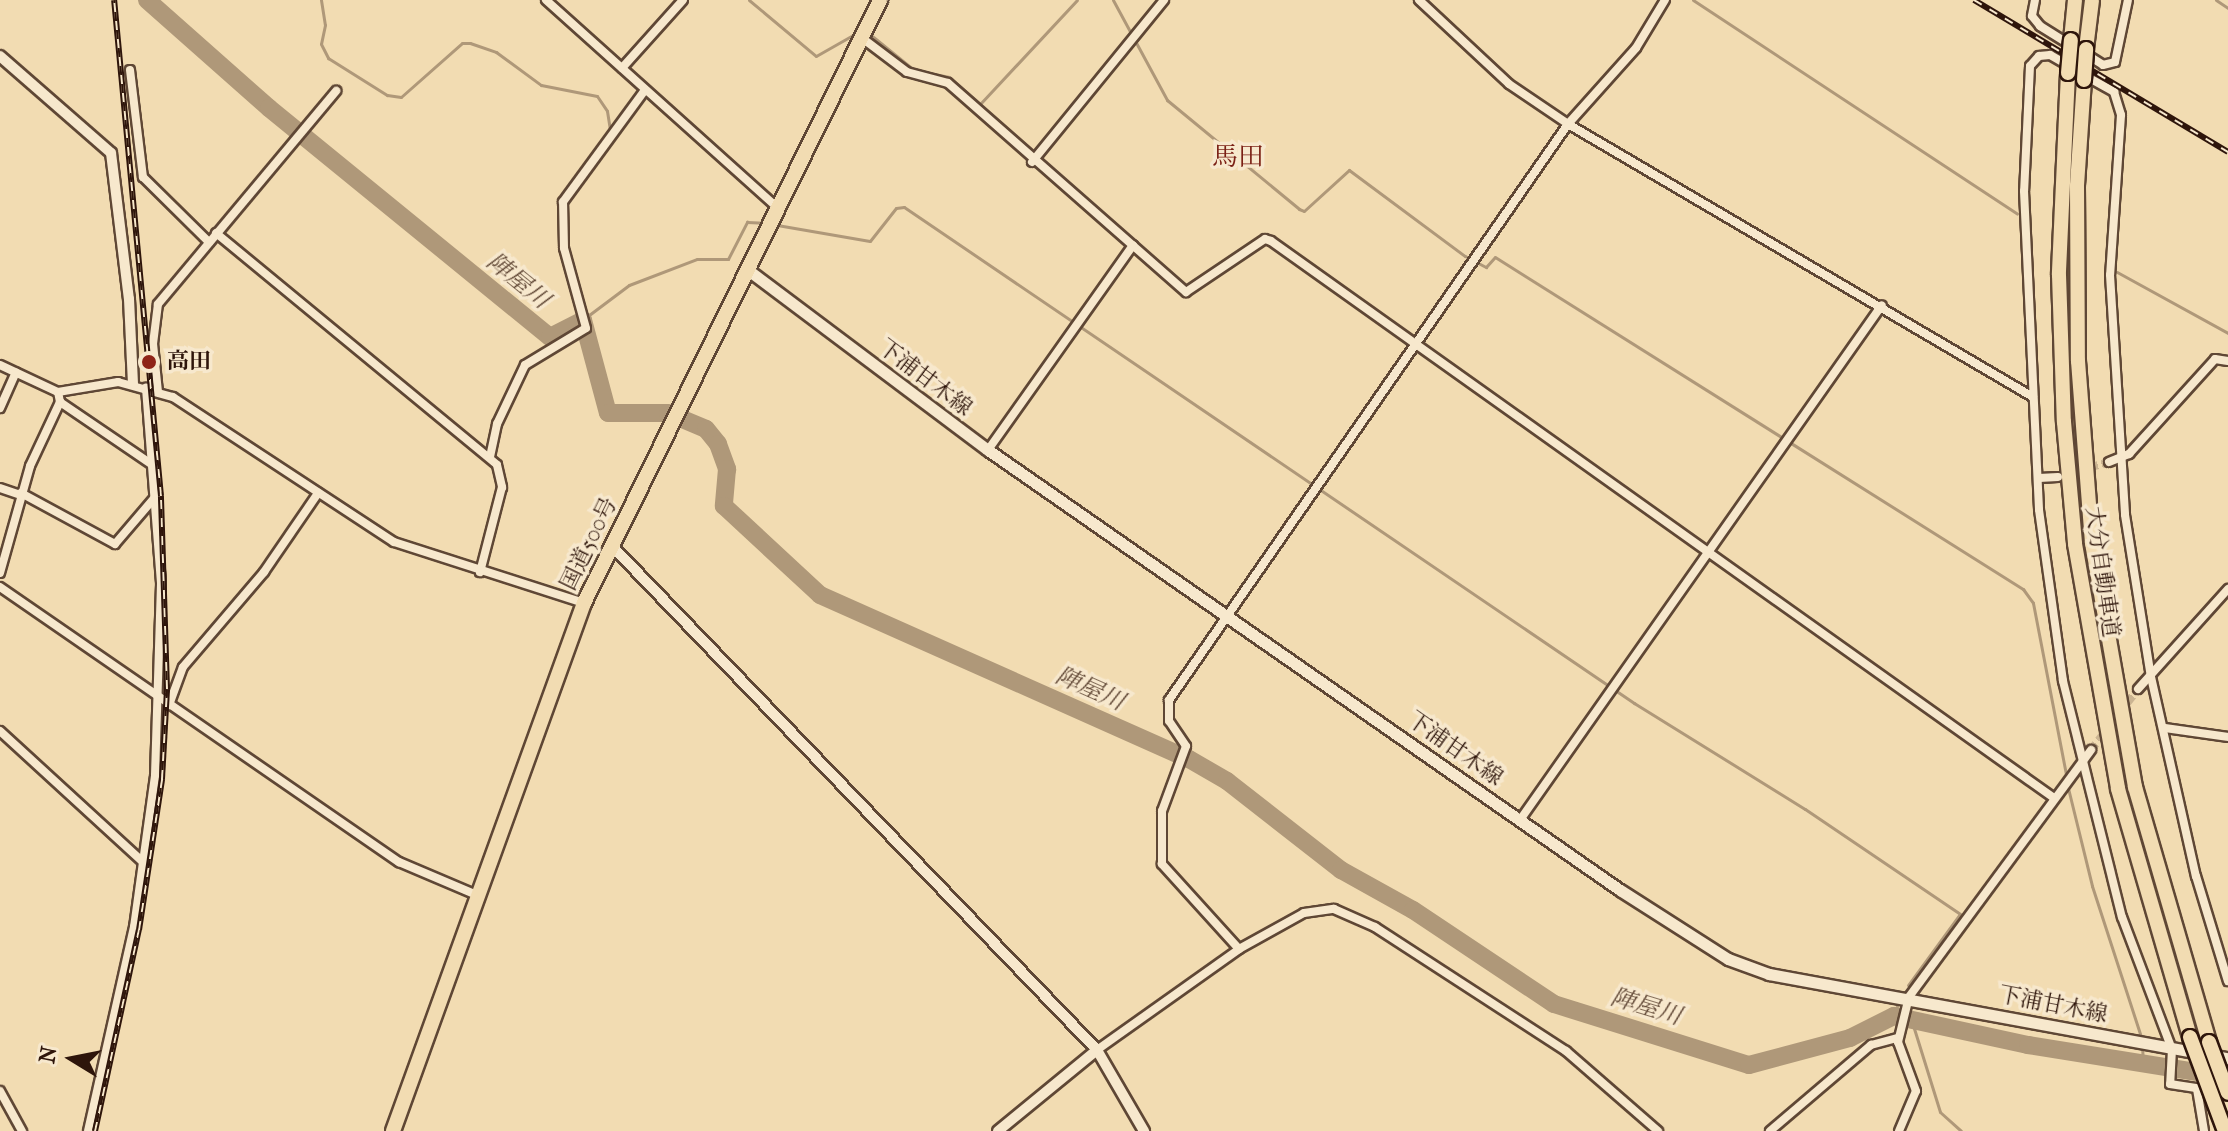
<!DOCTYPE html>
<meta charset="utf-8">
<style>
body{margin:0}
#map{position:relative;width:2228px;height:1131px;overflow:hidden;background:#f2dcb2;font-family:"IM FELL French Canon","Noto Serif JP",serif}
div>[style]{position:absolute}
[style*='--x']{left:calc(var(--x)*1px);top:calc(var(--y)*1px);width:calc(var(--w)*1px);rotate:calc(var(--a)*1deg)}
.stream>*{height:3px;margin:-1.5px;padding:0 1.5px;transform-origin:1.5px;border-radius:1.5px;background:#af9879}
.river>*{height:18px;margin:-9px;padding:0 9px;transform-origin:9px;border-radius:9px;background:#af9879}
.minor-tunnel>*{height:8px;margin-top:-4px;transform-origin:0;background:repeating-linear-gradient(90deg,#cbb491 0 8px,transparent 0 12px)}
.roads{filter:drop-shadow(2px 0 #5f4735) drop-shadow(-2px 0 #5f4735) drop-shadow(0 2px #5f4735) drop-shadow(0 -2px #5f4735)}
.minor>*{height:8px;margin:-4px;padding:0 4px;transform-origin:4px;border-radius:4px;background:#f7e8cd}
.tertiary>*{height:10px;margin:-5px;padding:0 5px;transform-origin:5px;border-radius:5px;background:#f7e8cd}
.secondary>*{height:11px;margin:-5.5px;padding:0 5.5px;transform-origin:5.5px;border-radius:5.5px;background:#f7e8cd}
.trunk>*{height:14px;margin:-7px;padding:0 7px;transform-origin:7px;border-radius:7px;background:#f2dcb2}
.motorway>*{height:14px;margin:-7px;padding:0 7px;transform-origin:7px;border-radius:7px;background:#f2dcb2}
.rail>*{height:6px;margin-top:-3px;transform-origin:0;background:repeating-linear-gradient(90deg,#f7e8cd 0 9px,#2e150b 0 18px);box-sizing:border-box;border-block:2px solid #2e150b}
.bridges{filter:drop-shadow(2px 0 #2e150b) drop-shadow(-2px 0 #2e150b) drop-shadow(0 2px #2e150b) drop-shadow(0 -2px #2e150b)}
.motorway-bridge>*{height:14px;margin:-7px;padding:0 7px;transform-origin:7px;border-radius:7px;background:#f2dcb2}
.dots>*{width:22px;height:22px;translate:-50% -50%;box-sizing:border-box;border:4px solid #f7e8cd;border-radius:50%}
span{translate:-50% -50%;white-space:nowrap;text-align:center;line-height:1.15;-webkit-text-stroke:7px #f7e8cd;paint-order:stroke}
.poi-label{font-size:22px;color:#2e150b;font-weight:700}
.left{translate:0 -50%;text-align:left}
.street-label{font-size:22px;color:#2e150b}
.water-label{font-size:24px;color:#624937;font-style:italic}
.quarter-label{font-size:26px;color:#7a1f14}
.north{position:absolute;left:32px;top:1019px;width:80px;height:80px;-webkit-text-stroke:6px #f7e8cd;paint-order:stroke;rotate:280deg;font-size:22px;font-weight:700;line-height:32px;text-align:center;color:#2e150b}
.north::after{content:'';display:block;margin:auto;width:28px;height:36px;background:#2e150b;clip-path:polygon(50% 0,100% 100%,50% 72%,0 100%)}
</style>
<div id="map">
<div class="stream">
<i style="--x:321;--y:0;--w:25;--a:81"></i>
<i style="--x:325;--y:25;--w:19;--a:102"></i>
<i style="--x:321;--y:44;--w:16;--a:63"></i>
<i style="--x:328;--y:58;--w:70;--a:32.1"></i>
<i style="--x:387;--y:95;--w:14;--a:8"></i>
<i style="--x:401;--y:97;--w:81;--a:-41.5"></i>
<i style="--x:462;--y:43;--w:8;--a:0"></i>
<i style="--x:470;--y:43;--w:28;--a:19"></i>
<i style="--x:496;--y:52;--w:56;--a:36.3"></i>
<i style="--x:541;--y:85;--w:57;--a:11.1"></i>
<i style="--x:597;--y:96;--w:18;--a:56"></i>
<i style="--x:607;--y:111;--w:18;--a:81"></i>
<i style="--x:610;--y:129;--w:82;--a:125"></i>
<i style="--x:749;--y:0;--w:87;--a:39.9"></i>
<i style="--x:816;--y:56;--w:43;--a:-29.6"></i>
<i style="--x:1113;--y:0;--w:114;--a:61.6"></i>
<i style="--x:1167;--y:100;--w:171;--a:39.5"></i>
<i style="--x:1299;--y:209;--w:5;--a:22"></i>
<i style="--x:1304;--y:211;--w:61;--a:-42.3"></i>
<i style="--x:1349;--y:170;--w:144;--a:36.6"></i>
<i style="--x:1465;--y:256;--w:24;--a:28"></i>
<i style="--x:1486;--y:267;--w:13;--a:-48"></i>
<i style="--x:1495;--y:257;--w:624;--a:32.16"></i>
<i style="--x:2023;--y:589;--w:17;--a:54"></i>
<i style="--x:2033;--y:603;--w:180;--a:79.1"></i>
<i style="--x:1693;--y:0;--w:388;--a:33.4"></i>
<i style="--x:2216;--y:0;--w:14;--a:34"></i>
<i style="--x:872;--y:36;--w:54;--a:39"></i>
<i style="--x:914;--y:70;--w:36;--a:11"></i>
<i style="--x:949;--y:77;--w:41;--a:41.1"></i>
<i style="--x:980;--y:104;--w:142;--a:-47"></i>
<i style="--x:777;--y:225;--w:94;--a:9.8"></i>
<i style="--x:870;--y:241;--w:42;--a:-51.8"></i>
<i style="--x:896;--y:208;--w:8;--a:-7"></i>
<i style="--x:904;--y:207;--w:883;--a:34.19"></i>
<i style="--x:1634;--y:703;--w:201;--a:31.8"></i>
<i style="--x:1805;--y:809;--w:187;--a:34.1"></i>
<i style="--x:1960;--y:914;--w:88;--a:126.2"></i>
<i style="--x:560;--y:227;--w:16;--a:-90"></i>
<i style="--x:2117;--y:272;--w:127;--a:28.8"></i>
<i style="--x:585;--y:318;--w:55;--a:-36.9"></i>
<i style="--x:629;--y:285;--w:73;--a:-20.9"></i>
<i style="--x:697;--y:259;--w:31;--a:0"></i>
<i style="--x:728;--y:259;--w:42;--a:-62.8"></i>
<i style="--x:747;--y:222;--w:19;--a:3"></i>
<i style="--x:2068;--y:788;--w:101;--a:76.2"></i>
<i style="--x:2092;--y:886;--w:159;--a:72"></i>
<i style="--x:1894;--y:1016;--w:10;--a:-73"></i>
<i style="--x:1912;--y:1022;--w:94;--a:72.7"></i>
<i style="--x:1940;--y:1112;--w:28;--a:42"></i>
<i style="--x:2142;--y:1045;--w:18;--a:87"></i>
</div>
<div class="river">
<i style="--x:147;--y:0;--w:163;--a:41.5"></i>
<i style="--x:269;--y:108;--w:362;--a:39.2"></i>
<i style="--x:550;--y:337;--w:37;--a:-27"></i>
<i style="--x:583;--y:320;--w:96;--a:75"></i>
<i style="--x:608;--y:413;--w:60;--a:0"></i>
<i style="--x:668;--y:413;--w:41;--a:22.8"></i>
<i style="--x:706;--y:429;--w:19;--a:51"></i>
<i style="--x:718;--y:444;--w:27;--a:70"></i>
<i style="--x:727;--y:469;--w:37;--a:95"></i>
<i style="--x:724;--y:506;--w:131;--a:42.8"></i>
<i style="--x:820;--y:595;--w:404;--a:24"></i>
<i style="--x:1189;--y:759;--w:44;--a:30.1"></i>
<i style="--x:1227;--y:781;--w:145;--a:38"></i>
<i style="--x:1341;--y:870;--w:82;--a:29.1"></i>
<i style="--x:1413;--y:910;--w:169;--a:33.7"></i>
<i style="--x:1554;--y:1004;--w:204;--a:17.4"></i>
<i style="--x:1749;--y:1065;--w:105;--a:-15"></i>
<i style="--x:1850;--y:1038;--w:49;--a:-26.6"></i>
<i style="--x:1894;--y:1016;--w:137;--a:12.2"></i>
<i style="--x:2028;--y:1045;--w:203;--a:9.1"></i>
</div>
<div class="minor-tunnel">
<i style="--x:2067;--y:474;--w:44;--a:-15.9"></i>
<i style="--x:2091;--y:750;--w:77;--a:-52.4"></i>
</div>
<div class="roads">
<div class="minor">
<i style="--x:546;--y:0;--w:312;--a:41.9"></i>
<i style="--x:1419;--y:0;--w:123;--a:43"></i>
<i style="--x:1509;--y:84;--w:71;--a:34.1"></i>
<i style="--x:1568;--y:124;--w:539;--a:30.42"></i>
<i style="--x:2035;--y:0;--w:16;--a:101"></i>
<i style="--x:2032;--y:16;--w:13;--a:51"></i>
<i style="--x:2040;--y:26;--w:38;--a:32"></i>
<i style="--x:862;--y:38;--w:56;--a:37.1"></i>
<i style="--x:907;--y:72;--w:42;--a:15"></i>
<i style="--x:948;--y:83;--w:317;--a:41.3"></i>
<i style="--x:1186;--y:292;--w:95;--a:-33.9"></i>
<i style="--x:1265;--y:239;--w:6;--a:18"></i>
<i style="--x:1271;--y:241;--w:961;--a:35.43"></i>
<i style="--x:2084;--y:53;--w:22;--a:32"></i>
<i style="--x:2103;--y:65;--w:12;--a:-14"></i>
<i style="--x:2115;--y:62;--w:63;--a:-78.2"></i>
<i style="--x:2071;--y:67;--w:24;--a:-150"></i>
<i style="--x:2050;--y:55;--w:11;--a:175"></i>
<i style="--x:2039;--y:56;--w:13;--a:132"></i>
<i style="--x:2030;--y:66;--w:125;--a:92.7"></i>
<i style="--x:2024;--y:191;--w:319;--a:87.3"></i>
<i style="--x:2039;--y:510;--w:173;--a:82"></i>
<i style="--x:2063;--y:681;--w:243;--a:76"></i>
<i style="--x:2122;--y:917;--w:141;--a:69.3"></i>
<i style="--x:2172;--y:1049;--w:35;--a:93"></i>
<i style="--x:2170;--y:1084;--w:59;--a:8.8"></i>
<i style="--x:622;--y:68;--w:91;--a:-48.1"></i>
<i style="--x:130;--y:70;--w:108;--a:83.1"></i>
<i style="--x:143;--y:177;--w:93;--a:44.6"></i>
<i style="--x:2082;--y:74;--w:37;--a:29"></i>
<i style="--x:2114;--y:92;--w:24;--a:73"></i>
<i style="--x:2121;--y:115;--w:160;--a:93.9"></i>
<i style="--x:2110;--y:275;--w:240;--a:86.4"></i>
<i style="--x:2125;--y:515;--w:164;--a:80.9"></i>
<i style="--x:2151;--y:677;--w:204;--a:77.3"></i>
<i style="--x:2196;--y:876;--w:110;--a:73.1"></i>
<i style="--x:1032;--y:162;--w:209;--a:-50.8"></i>
<i style="--x:216;--y:233;--w:364;--a:39.5"></i>
<i style="--x:497;--y:465;--w:23;--a:77"></i>
<i style="--x:502;--y:487;--w:88;--a:104.5"></i>
<i style="--x:0;--y:365;--w:64;--a:25"></i>
<i style="--x:58;--y:392;--w:61;--a:-9.5"></i>
<i style="--x:118;--y:382;--w:57;--a:15.3"></i>
<i style="--x:173;--y:397;--w:264;--a:33.3"></i>
<i style="--x:394;--y:542;--w:200;--a:17.8"></i>
<i style="--x:158;--y:392;--w:48;--a:-95.9"></i>
<i style="--x:153;--y:344;--w:40;--a:-82.9"></i>
<i style="--x:158;--y:304;--w:278;--a:-50.1"></i>
<i style="--x:60;--y:402;--w:114;--a:34.2"></i>
<i style="--x:0;--y:408;--w:39;--a:-66"></i>
<i style="--x:988;--y:450;--w:251;--a:-54.7"></i>
<i style="--x:490;--y:457;--w:34;--a:-78"></i>
<i style="--x:497;--y:424;--w:65;--a:-64.6"></i>
<i style="--x:525;--y:365;--w:71;--a:-31.2"></i>
<i style="--x:586;--y:328;--w:83;--a:-105.4"></i>
<i style="--x:564;--y:248;--w:46;--a:-91.2"></i>
<i style="--x:563;--y:202;--w:139;--a:-53.8"></i>
<i style="--x:2109;--y:462;--w:22;--a:-22"></i>
<i style="--x:2129;--y:454;--w:128;--a:-47.8"></i>
<i style="--x:2215;--y:359;--w:13;--a:9"></i>
<i style="--x:2039;--y:478;--w:19;--a:-3"></i>
<i style="--x:0;--y:488;--w:21;--a:19"></i>
<i style="--x:21;--y:493;--w:107;--a:28.5"></i>
<i style="--x:115;--y:544;--w:63;--a:-49.5"></i>
<i style="--x:0;--y:573;--w:111;--a:-74.3"></i>
<i style="--x:30;--y:466;--w:71;--a:-64.9"></i>
<i style="--x:60;--y:402;--w:10;--a:-101"></i>
<i style="--x:0;--y:587;--w:485;--a:34.6"></i>
<i style="--x:399;--y:862;--w:87;--a:23"></i>
<i style="--x:2138;--y:689;--w:135;--a:-48"></i>
<i style="--x:169;--y:705;--w:40;--a:-69.8"></i>
<i style="--x:183;--y:667;--w:125;--a:-49.5"></i>
<i style="--x:264;--y:572;--w:96;--a:-55.6"></i>
<i style="--x:2165;--y:728;--w:64;--a:8.1"></i>
<i style="--x:0;--y:731;--w:195;--a:42.5"></i>
<i style="--x:1520;--y:820;--w:629;--a:-54.9"></i>
<i style="--x:1239;--y:949;--w:115;--a:-132.2"></i>
<i style="--x:1162;--y:864;--w:53;--a:-90"></i>
<i style="--x:1162;--y:811;--w:69;--a:-69.7"></i>
<i style="--x:1186;--y:746;--w:30;--a:-124"></i>
<i style="--x:1169;--y:721;--w:21;--a:-90"></i>
<i style="--x:1169;--y:700;--w:701;--a:-55.29"></i>
<i style="--x:1568;--y:124;--w:102;--a:-48.2"></i>
<i style="--x:1636;--y:48;--w:56;--a:-58.9"></i>
<i style="--x:1097;--y:1050;--w:174;--a:-35.4"></i>
<i style="--x:1239;--y:949;--w:74;--a:-29"></i>
<i style="--x:1304;--y:913;--w:30;--a:-8"></i>
<i style="--x:1334;--y:909;--w:45;--a:23.7"></i>
<i style="--x:1375;--y:927;--w:228;--a:33"></i>
<i style="--x:1566;--y:1051;--w:122;--a:41"></i>
<i style="--x:2197;--y:1089;--w:43;--a:80.5"></i>
<i style="--x:0;--y:1091;--w:46;--a:61.2"></i>
<i style="--x:88;--y:1131;--w:209;--a:-77.3"></i>
<i style="--x:134;--y:927;--w:153;--a:-82.1"></i>
<i style="--x:155;--y:775;--w:192;--a:-88.2"></i>
<i style="--x:161;--y:583;--w:196;--a:-94.4"></i>
<i style="--x:1770;--y:1131;--w:133;--a:-40.4"></i>
<i style="--x:1871;--y:1045;--w:28;--a:-15"></i>
<i style="--x:1899;--y:1131;--w:43;--a:-67"></i>
<i style="--x:1916;--y:1091;--w:52;--a:-110.2"></i>
<i style="--x:1898;--y:1042;--w:46;--a:-76.3"></i>
<i style="--x:1909;--y:997;--w:307;--a:-53.6"></i>
</div>
<div class="tertiary">
<i style="--x:0;--y:56;--w:147;--a:41.1"></i>
<i style="--x:111;--y:153;--w:147;--a:83"></i>
<i style="--x:129;--y:299;--w:85;--a:87.3"></i>
<i style="--x:612;--y:546;--w:699;--a:46.1"></i>
<i style="--x:1097;--y:1050;--w:94;--a:59.9"></i>
<i style="--x:998;--y:1131;--w:128;--a:-39.3"></i>
</div>
<div class="secondary">
<i style="--x:748;--y:270;--w:300;--a:36.9"></i>
<i style="--x:988;--y:450;--w:770;--a:34.85"></i>
<i style="--x:1620;--y:890;--w:128;--a:32.6"></i>
<i style="--x:1728;--y:959;--w:44;--a:20.1"></i>
<i style="--x:1769;--y:974;--w:467;--a:10.4"></i>
</div>
<div class="trunk">
<i style="--x:393;--y:1131;--w:561;--a:-70.11"></i>
<i style="--x:584;--y:603;--w:672;--a:-63.85"></i>
</div>
<div class="motorway">
<i style="--x:2071;--y:40;--w:40;--a:-84.3"></i>
<i style="--x:2086;--y:49;--w:49;--a:-83"></i>
<i style="--x:2068;--y:73;--w:202;--a:92.6"></i>
<i style="--x:2059;--y:275;--w:147;--a:88.1"></i>
<i style="--x:2064;--y:422;--w:122;--a:84.8"></i>
<i style="--x:2075;--y:544;--w:249;--a:80"></i>
<i style="--x:2118;--y:789;--w:258;--a:73.8"></i>
<i style="--x:2084;--y:80;--w:106;--a:93.8"></i>
<i style="--x:2077;--y:186;--w:175;--a:89.7"></i>
<i style="--x:2078;--y:361;--w:183;--a:85.6"></i>
<i style="--x:2092;--y:543;--w:248;--a:80"></i>
<i style="--x:2135;--y:787;--w:266;--a:73.8"></i>
</div>
</div>
<div class="rail">
<i style="--x:1974;--y:0;--w:296;--a:30.9"></i>
<i style="--x:95;--y:1131;--w:206;--a:-77.7"></i>
<i style="--x:139;--y:930;--w:153;--a:-81.3"></i>
<i style="--x:162;--y:779;--w:90;--a:-86.8"></i>
<i style="--x:167;--y:689;--w:193;--a:-91.8"></i>
<i style="--x:161;--y:496;--w:498;--a:-95.4"></i>
</div>
<div class="bridges">
<div class="motorway-bridge">
<i style="--x:2068;--y:73;--w:33;--a:-85"></i>
<i style="--x:2084;--y:80;--w:31;--a:-86"></i>
<i style="--x:2190;--y:1037;--w:100;--a:69.6"></i>
<i style="--x:2209;--y:1042;--w:54;--a:69.6"></i>
</div>
</div>
<div class="dots">
<i style="left:149px;top:362px;background:#8f2418"></i>
</div>
<div class="poi-label">
<span class="left" style="left:167px;top:362px">高田</span>
</div>
<div class="street-label">
<span style="left:925px;top:378px;rotate:37deg">下浦甘木線</span>
<span style="left:589px;top:544px;rotate:-64deg">国道500号</span>
<span style="left:2102px;top:572px;rotate:82deg">大分自動車道</span>
<span style="left:1455px;top:749px;rotate:35deg">下浦甘木線</span>
<span style="left:2053px;top:1005px;rotate:11deg">下浦甘木線</span>
</div>
<div class="water-label">
<span style="left:518px;top:281px;rotate:39deg">陣屋川</span>
<span style="left:1090px;top:689px;rotate:24deg">陣屋川</span>
<span style="left:1646px;top:1007px;rotate:17deg">陣屋川</span>
</div>
<div class="quarter-label">
<span style="left:1238px;top:157px">馬田</span>
</div>
<div class="north">N</div>
</div>
